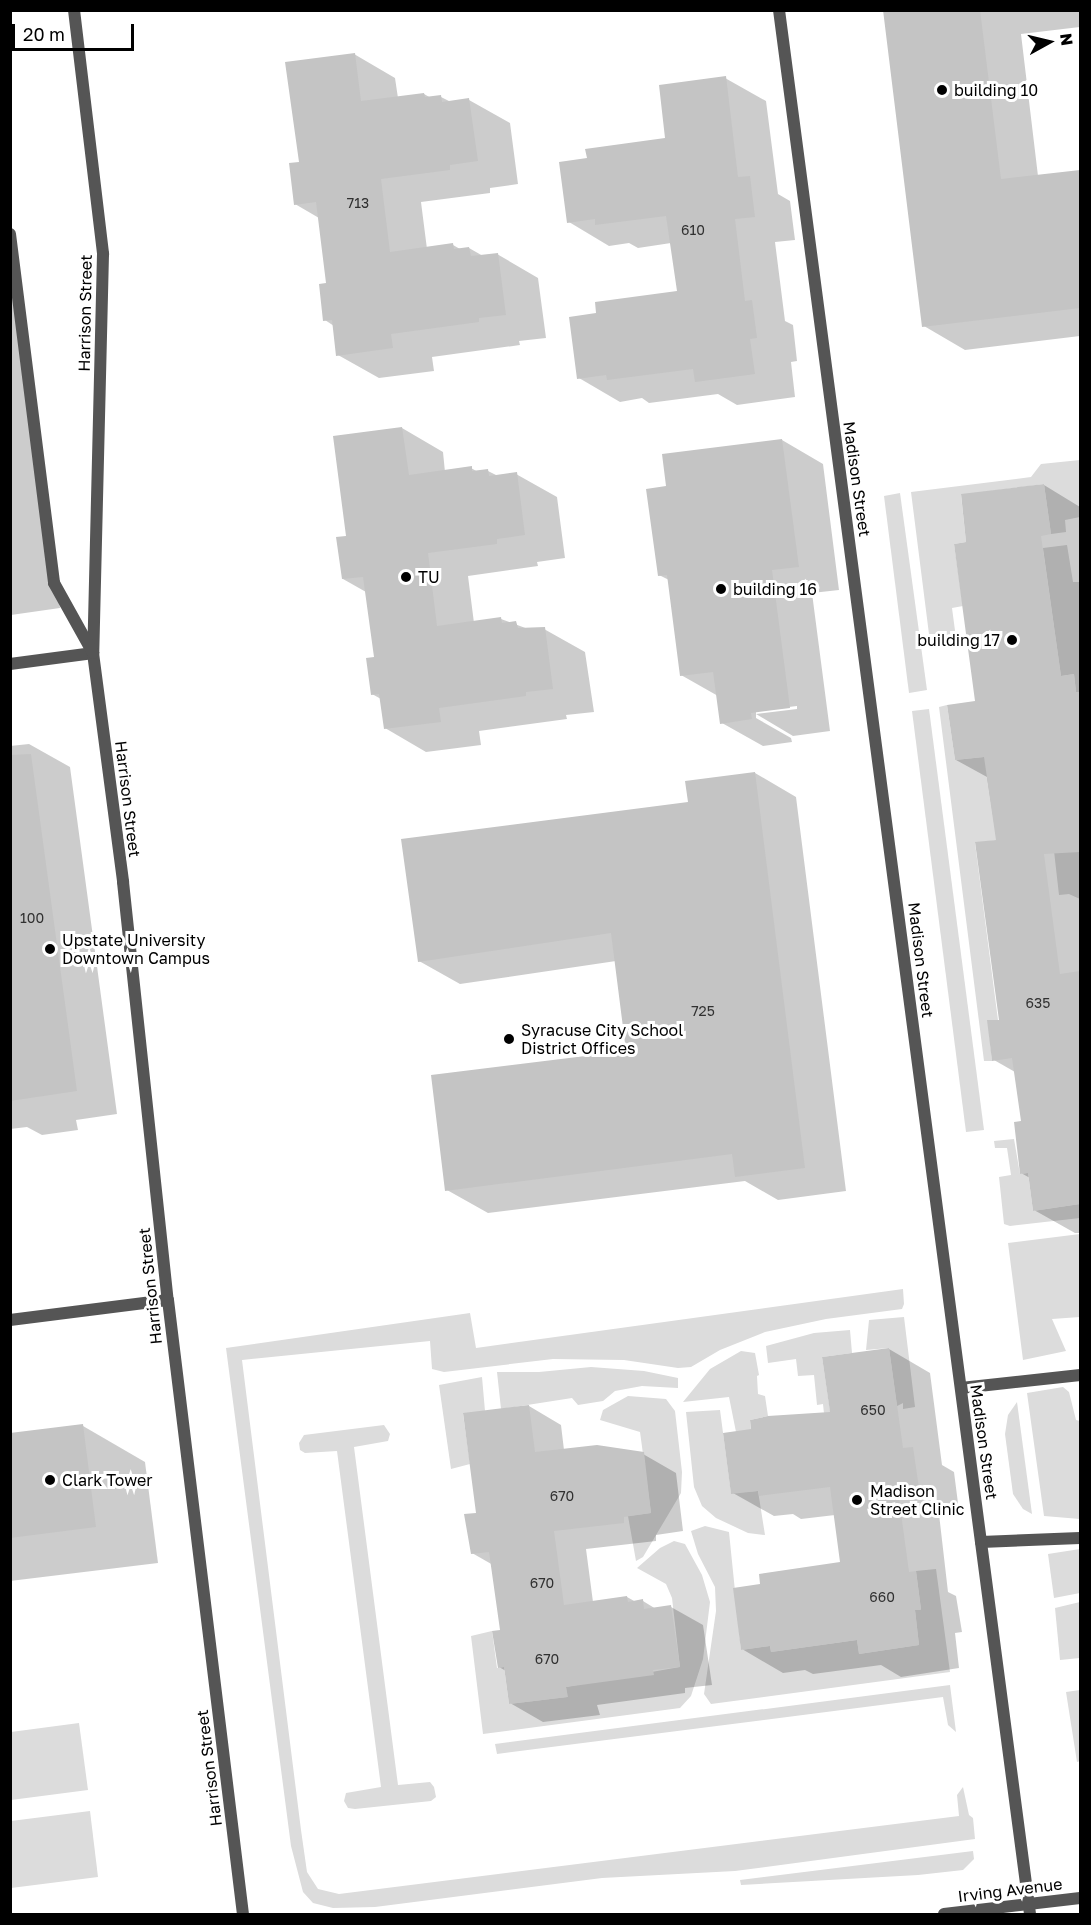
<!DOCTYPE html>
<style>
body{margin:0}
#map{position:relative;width:1091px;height:1925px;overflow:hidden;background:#fff;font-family:"Golos Text",sans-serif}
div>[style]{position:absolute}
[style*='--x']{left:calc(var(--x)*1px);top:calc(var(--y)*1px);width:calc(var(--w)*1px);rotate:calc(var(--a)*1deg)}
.green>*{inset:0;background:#dcdcdc}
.shadow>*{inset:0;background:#0003}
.building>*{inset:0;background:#c4c4c4}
.service>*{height:12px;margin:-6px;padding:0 6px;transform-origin:6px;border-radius:6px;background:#555}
.minor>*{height:12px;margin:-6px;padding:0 6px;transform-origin:6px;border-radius:6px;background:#555}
.tertiary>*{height:12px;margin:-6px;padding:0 6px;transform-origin:6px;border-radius:6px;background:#555}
.dots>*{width:16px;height:16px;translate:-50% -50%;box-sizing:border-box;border:3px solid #fff;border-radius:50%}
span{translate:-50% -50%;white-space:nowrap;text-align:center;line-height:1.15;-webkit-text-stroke:6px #fff;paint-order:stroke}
.number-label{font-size:14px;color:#313131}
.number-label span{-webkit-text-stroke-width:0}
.poi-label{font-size:16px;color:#000}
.left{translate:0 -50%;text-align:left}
.right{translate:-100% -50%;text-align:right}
.street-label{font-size:16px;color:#000}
.frame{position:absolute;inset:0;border:12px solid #000;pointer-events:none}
.north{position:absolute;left:1019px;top:12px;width:60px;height:60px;-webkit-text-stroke:4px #fff;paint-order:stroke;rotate:82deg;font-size:16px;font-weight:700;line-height:24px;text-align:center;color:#000}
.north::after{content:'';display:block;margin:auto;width:21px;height:27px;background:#000;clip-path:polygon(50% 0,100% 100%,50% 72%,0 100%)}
.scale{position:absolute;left:12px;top:24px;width:122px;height:27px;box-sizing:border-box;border:3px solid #000;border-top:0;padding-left:8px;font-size:18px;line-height:21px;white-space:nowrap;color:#000;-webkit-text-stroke:4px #fff;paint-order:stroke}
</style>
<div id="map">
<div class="green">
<i style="clip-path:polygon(1080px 460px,1080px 517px,1065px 520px,1066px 532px,1051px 534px,1044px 484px,961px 495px,966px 542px,954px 544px,963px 606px,952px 608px,956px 638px,930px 642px,911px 492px,1031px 477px,1041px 464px)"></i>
<i style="clip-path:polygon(900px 493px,927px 690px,909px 693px,884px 496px)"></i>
<i style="clip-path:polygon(1067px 545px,1073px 582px,1080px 582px,1080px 692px,1076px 692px,1074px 674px,1061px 676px,1043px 548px)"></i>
<i style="clip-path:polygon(947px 705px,955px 760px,984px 757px,1030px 785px,1080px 779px,1080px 829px,975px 843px,998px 1020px,988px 1020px,992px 1061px,984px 1061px,939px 707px)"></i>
<i style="clip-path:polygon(929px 709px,984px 1130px,966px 1132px,912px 711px)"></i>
<i style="clip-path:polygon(1080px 838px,1080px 899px,1069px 894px,1059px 895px,1053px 842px)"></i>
<i style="clip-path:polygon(1014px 1139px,1020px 1174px,1028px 1173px,1033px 1211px,1080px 1204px,1080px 1218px,1010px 1226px,1004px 1224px,999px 1177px,1011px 1175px,1007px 1148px,995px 1148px,994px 1141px)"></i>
<i style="clip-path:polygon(1080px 1234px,1080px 1317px,1052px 1319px,1066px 1351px,1023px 1360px,1008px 1243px)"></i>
<i style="clip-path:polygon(903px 1289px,904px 1304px,902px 1309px,826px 1319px,765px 1332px,720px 1350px,691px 1367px,678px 1368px,624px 1360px,553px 1359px,444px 1372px,432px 1369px,430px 1341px,242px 1360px,301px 1830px,307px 1872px,318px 1889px,339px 1894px,959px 1816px,957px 1795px,963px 1787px,969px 1815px,973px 1818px,975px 1839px,735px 1871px,602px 1878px,375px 1907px,333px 1908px,313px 1903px,303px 1892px,291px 1846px,226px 1348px,470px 1313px,476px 1348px)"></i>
<i style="clip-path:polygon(904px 1317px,915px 1407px,903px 1409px,903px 1403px,897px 1406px,889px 1348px,866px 1350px,869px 1320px)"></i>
<i style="clip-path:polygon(850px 1330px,852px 1353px,822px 1357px,832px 1424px,825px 1423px,823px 1404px,817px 1405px,814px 1375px,798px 1376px,796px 1359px,768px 1363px,766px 1346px,814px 1333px)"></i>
<i style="clip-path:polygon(741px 1351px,755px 1353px,759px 1375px,757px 1376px,758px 1394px,765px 1396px,768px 1416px,750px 1420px,751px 1430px,736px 1432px,729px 1397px,683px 1402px,710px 1369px)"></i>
<i style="clip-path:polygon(591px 1367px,644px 1371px,678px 1378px,678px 1388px,642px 1386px,615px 1391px,603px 1401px,578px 1405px,572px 1398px,501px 1409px,497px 1372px,539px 1372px)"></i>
<i style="clip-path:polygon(482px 1377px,485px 1411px,463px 1414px,470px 1464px,451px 1469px,439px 1385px)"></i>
<i style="clip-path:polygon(1063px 1387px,1069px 1392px,1076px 1420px,1080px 1421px,1080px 1519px,1044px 1516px,1027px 1393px)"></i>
<i style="clip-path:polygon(628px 1396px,666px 1399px,675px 1411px,682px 1472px,681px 1493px,643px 1557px,636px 1561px,628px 1516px,651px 1513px,640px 1432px,600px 1420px,603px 1410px)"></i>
<i style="clip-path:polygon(1017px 1402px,1032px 1514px,1023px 1509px,1013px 1494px,1005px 1434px,1008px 1415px)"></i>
<i style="clip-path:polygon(720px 1410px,731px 1493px,758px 1491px,765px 1535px,748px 1533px,716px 1518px,702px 1506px,694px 1487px,686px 1412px)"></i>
<i style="clip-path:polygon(384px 1425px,390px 1434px,388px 1441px,354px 1447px,398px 1785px,430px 1782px,434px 1787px,436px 1797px,431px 1801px,355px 1809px,348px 1808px,344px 1801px,346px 1793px,381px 1787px,337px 1451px,305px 1453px,300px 1450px,299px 1443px,304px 1435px)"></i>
<i style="clip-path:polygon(705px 1526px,729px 1532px,741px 1650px,770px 1646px,771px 1652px,857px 1640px,859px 1654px,919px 1645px,915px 1610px,921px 1609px,916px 1571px,936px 1569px,950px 1672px,711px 1704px,704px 1694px,716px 1611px,715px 1587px,698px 1554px,691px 1531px)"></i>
<i style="clip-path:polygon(674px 1541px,685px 1544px,702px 1575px,710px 1602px,703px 1659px,691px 1696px,680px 1708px,483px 1734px,471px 1636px,492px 1631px,497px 1668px,504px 1667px,509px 1704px,567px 1697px,566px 1687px,680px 1667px,672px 1598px,666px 1584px,637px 1568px,660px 1548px)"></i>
<i style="clip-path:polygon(1080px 1549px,1080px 1593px,1054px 1598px,1048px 1554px)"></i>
<i style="clip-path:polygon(1080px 1602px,1080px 1658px,1060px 1660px,1055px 1608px)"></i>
<i style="clip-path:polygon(950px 1685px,956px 1732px,948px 1725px,943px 1697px,497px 1754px,495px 1744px)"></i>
<i style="clip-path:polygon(1080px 1690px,1080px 1761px,1077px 1762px,1066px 1692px)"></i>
<i style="clip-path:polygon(79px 1723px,88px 1790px,11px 1800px,11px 1732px)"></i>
<i style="clip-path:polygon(90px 1811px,98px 1877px,11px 1888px,11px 1821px)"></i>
<i style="clip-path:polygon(973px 1851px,974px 1859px,963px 1870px,918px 1875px,741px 1885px,740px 1880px)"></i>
</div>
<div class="shadow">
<i style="clip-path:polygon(884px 10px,1080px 10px,1080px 27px,1021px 34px,1038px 176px,1080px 171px,1080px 336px,965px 350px,924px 326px)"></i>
<i style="clip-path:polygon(354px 54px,395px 78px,398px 98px,424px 94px,431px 98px,441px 97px,451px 102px,469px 100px,510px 123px,518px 184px,490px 188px,490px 193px,421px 202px,427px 249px,453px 245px,460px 249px,469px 248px,483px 256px,497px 254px,538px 278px,546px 338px,519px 341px,520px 345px,432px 357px,434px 371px,379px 378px,338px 355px,334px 326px,325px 320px,328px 284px,319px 218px,295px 204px,301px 163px)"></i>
<i style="clip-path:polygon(725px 78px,766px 101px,778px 194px,790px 201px,795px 240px,775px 242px,785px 321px,793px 325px,797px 361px,791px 362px,795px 397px,737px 405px,718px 394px,649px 403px,642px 398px,620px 402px,579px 378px,598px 314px,678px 293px,671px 243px,638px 248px,629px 243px,609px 246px,569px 222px,589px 160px,667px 140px)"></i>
<i style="clip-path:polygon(10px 229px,60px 608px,11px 615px,10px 614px)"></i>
<i style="clip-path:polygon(402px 428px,443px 452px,445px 472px,471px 468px,478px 472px,488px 471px,498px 476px,516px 474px,557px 497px,565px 558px,537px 562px,538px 566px,468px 576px,474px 623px,501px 619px,528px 629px,544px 629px,585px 652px,594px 712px,566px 715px,567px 719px,479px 731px,481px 745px,426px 752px,385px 728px,381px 699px,372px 694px,376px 658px,366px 592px,343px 579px,348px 537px)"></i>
<i style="clip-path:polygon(evenodd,782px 440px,823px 464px,839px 590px,812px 593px,830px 731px,793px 736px,756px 714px,756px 718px,791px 738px,792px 742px,763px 746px,722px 723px,718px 696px,681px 675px,669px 580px,659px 575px,668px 488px,782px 440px,797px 706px,797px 709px,756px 714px,756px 711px,797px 706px)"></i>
<i style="clip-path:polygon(1044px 485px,1080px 507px,1080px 807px,1075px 807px,1080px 852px,1080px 1233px,1075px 1233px,1034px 1210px,1030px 1178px,1021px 1173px,1022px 1122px,1015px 1072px,994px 1060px,1001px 1021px,997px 841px,987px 777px,956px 760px,977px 703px,968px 543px)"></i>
<i style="clip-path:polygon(29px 744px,70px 767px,117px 1114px,76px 1120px,78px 1130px,42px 1135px,27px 1127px,10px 1129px,10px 746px)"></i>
<i style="clip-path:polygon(755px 773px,796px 797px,846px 1191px,778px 1200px,745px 1181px,488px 1213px,447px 1190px,628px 1052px,616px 961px,460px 984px,419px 961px,690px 804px)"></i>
<i style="clip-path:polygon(889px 1349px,930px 1373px,942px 1465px,954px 1472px,959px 1511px,939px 1514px,948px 1592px,956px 1596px,962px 1632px,955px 1633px,959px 1668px,901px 1677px,881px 1665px,813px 1674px,805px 1670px,783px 1673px,742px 1649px,842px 1564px,835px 1515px,801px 1519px,793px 1514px,774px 1516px,733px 1493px,832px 1413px)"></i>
<i style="clip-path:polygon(529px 1406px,561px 1425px,564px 1450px,643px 1454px,676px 1473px,683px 1531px,656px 1535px,656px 1541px,586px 1549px,593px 1602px,627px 1597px,636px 1602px,643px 1601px,656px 1609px,671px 1607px,703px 1625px,712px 1685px,685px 1688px,685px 1693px,597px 1705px,600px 1715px,543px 1722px,510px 1703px,506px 1671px,499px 1667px,502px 1632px,493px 1565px,472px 1553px,478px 1514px)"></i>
<i style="clip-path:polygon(83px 1426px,145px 1462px,158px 1563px,10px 1581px,10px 1435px)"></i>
</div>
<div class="building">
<i style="clip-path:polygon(883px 10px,980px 10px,1001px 179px,1080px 170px,1080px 308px,922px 327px)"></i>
<i style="clip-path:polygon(355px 53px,361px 101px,424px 93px,425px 97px,441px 95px,442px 102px,469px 98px,478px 161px,450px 165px,450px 170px,381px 179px,390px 252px,453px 243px,454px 249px,469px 247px,471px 256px,498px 253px,506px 315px,479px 318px,479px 322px,391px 334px,393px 348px,336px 356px,332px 320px,323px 321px,319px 284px,326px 283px,316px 202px,294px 205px,289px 163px,299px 162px,285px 62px)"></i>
<i style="clip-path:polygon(726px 76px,738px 177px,750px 176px,755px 217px,735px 219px,745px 301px,752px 300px,757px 338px,750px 339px,755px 374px,695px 382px,693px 369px,607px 380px,606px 375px,577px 379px,569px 317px,596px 313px,595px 302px,677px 291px,666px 216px,595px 225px,595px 219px,567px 223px,559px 162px,587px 158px,585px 149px,665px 138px,659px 85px)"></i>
<i style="clip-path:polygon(402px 427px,409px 475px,472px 466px,472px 471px,488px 469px,489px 476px,517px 472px,525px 535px,497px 539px,497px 544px,428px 553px,437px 626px,501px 617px,502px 623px,516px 621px,518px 628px,545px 627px,553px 689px,526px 692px,526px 696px,439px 708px,441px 722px,384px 729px,379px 694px,371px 695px,366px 658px,374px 657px,363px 577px,342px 579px,336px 537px,346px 536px,333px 436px)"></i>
<i style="clip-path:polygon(782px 439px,799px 567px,772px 570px,790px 708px,751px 713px,752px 719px,720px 724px,713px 672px,680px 676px,667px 575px,658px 576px,646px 489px,666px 486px,662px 454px)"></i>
<i style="clip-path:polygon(1044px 484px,1051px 534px,1041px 536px,1061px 676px,1074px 674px,1076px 692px,1080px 692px,1080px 852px,1044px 854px,1060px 974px,1080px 971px,1080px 1204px,1033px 1211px,1028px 1173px,1020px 1174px,1014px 1122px,1021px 1121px,1012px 1058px,992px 1061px,987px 1020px,999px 1020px,975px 842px,996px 840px,984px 757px,955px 760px,947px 705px,975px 701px,954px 544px,966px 542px,961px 494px)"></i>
<i style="clip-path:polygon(31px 754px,77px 1091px,10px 1101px,10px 755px)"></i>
<i style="clip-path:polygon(755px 772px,805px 1168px,735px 1177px,732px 1154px,445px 1191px,431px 1075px,626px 1051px,611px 933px,418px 962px,401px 839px,688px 802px,685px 781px)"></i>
<i style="clip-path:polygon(889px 1348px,903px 1448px,913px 1447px,919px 1488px,898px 1491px,909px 1572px,916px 1571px,921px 1610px,915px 1610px,919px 1645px,859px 1654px,857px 1640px,771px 1652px,770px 1646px,741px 1650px,733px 1588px,760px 1584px,759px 1574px,840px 1562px,830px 1487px,759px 1496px,758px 1491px,731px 1494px,723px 1433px,751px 1429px,750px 1420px,768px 1416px,830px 1412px,822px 1357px)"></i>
<i style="clip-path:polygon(529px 1405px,535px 1452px,597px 1445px,644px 1452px,651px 1513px,624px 1517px,624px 1523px,554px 1531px,564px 1605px,627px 1596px,628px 1602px,643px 1599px,644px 1609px,671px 1605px,680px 1667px,653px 1670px,654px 1675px,566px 1687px,568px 1697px,509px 1704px,504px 1667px,498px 1668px,492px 1631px,500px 1630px,489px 1552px,471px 1554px,464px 1514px,476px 1513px,463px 1413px)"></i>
<i style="clip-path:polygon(83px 1424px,96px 1527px,10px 1538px,10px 1433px)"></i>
</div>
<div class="service">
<i style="--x:961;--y:1388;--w:120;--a:-6.2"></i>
<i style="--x:981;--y:1542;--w:99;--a:-2.3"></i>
</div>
<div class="minor">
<i style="--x:779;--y:10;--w:1920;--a:82.49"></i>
<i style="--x:10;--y:664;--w:84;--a:-7.5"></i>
<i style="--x:10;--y:1320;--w:159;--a:-7.2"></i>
</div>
<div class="tertiary">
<i style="--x:74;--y:10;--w:246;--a:83.2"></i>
<i style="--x:103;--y:254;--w:399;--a:91.4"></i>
<i style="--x:93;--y:653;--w:231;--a:82.5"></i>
<i style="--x:123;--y:882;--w:420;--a:83.9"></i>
<i style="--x:168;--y:1300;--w:619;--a:83.04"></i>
<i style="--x:10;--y:234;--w:352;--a:82.8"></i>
<i style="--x:54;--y:583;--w:80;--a:60.9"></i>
<i style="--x:944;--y:1914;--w:137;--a:-6.7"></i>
</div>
<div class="dots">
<i style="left:942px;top:90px;background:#000"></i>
<i style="left:406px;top:577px;background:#000"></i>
<i style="left:721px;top:589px;background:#000"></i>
<i style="left:1012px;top:640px;background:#000"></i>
<i style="left:50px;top:949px;background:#000"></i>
<i style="left:509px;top:1039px;background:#000"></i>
<i style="left:50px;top:1480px;background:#000"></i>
<i style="left:857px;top:1500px;background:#000"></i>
</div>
<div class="number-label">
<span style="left:358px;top:203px">713</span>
<span style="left:693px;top:230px">610</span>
<span style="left:32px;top:918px">100</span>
<span style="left:1038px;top:1003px">635</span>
<span style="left:703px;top:1011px">725</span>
<span style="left:873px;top:1410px">650</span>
<span style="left:562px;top:1496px">670</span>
<span style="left:542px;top:1583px">670</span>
<span style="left:882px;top:1597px">660</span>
<span style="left:547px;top:1659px">670</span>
</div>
<div class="poi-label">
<span class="left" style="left:954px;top:90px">building 10</span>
<span class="left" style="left:418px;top:577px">TU</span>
<span class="left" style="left:733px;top:589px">building 16</span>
<span class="right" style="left:1000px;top:640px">building 17</span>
<span class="left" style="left:62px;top:949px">Upstate University<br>Downtown Campus</span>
<span class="left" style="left:521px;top:1039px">Syracuse City School<br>District Offices</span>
<span class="left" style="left:62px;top:1480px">Clark Tower</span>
<span class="left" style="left:870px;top:1500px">Madison<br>Street Clinic</span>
</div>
<div class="street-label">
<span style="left:85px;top:313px;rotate:-89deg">Harrison Street</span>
<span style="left:857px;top:479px;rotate:82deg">Madison Street</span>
<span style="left:128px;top:799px;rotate:83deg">Harrison Street</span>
<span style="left:921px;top:960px;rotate:83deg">Madison Street</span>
<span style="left:150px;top:1286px;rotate:-96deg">Harrison Street</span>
<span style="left:984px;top:1442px;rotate:82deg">Madison Street</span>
<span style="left:209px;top:1768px;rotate:-97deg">Harrison Street</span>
<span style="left:1010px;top:1890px;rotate:-7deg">Irving Avenue</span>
</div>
<div class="frame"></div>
<div class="north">N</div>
<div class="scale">20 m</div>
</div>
